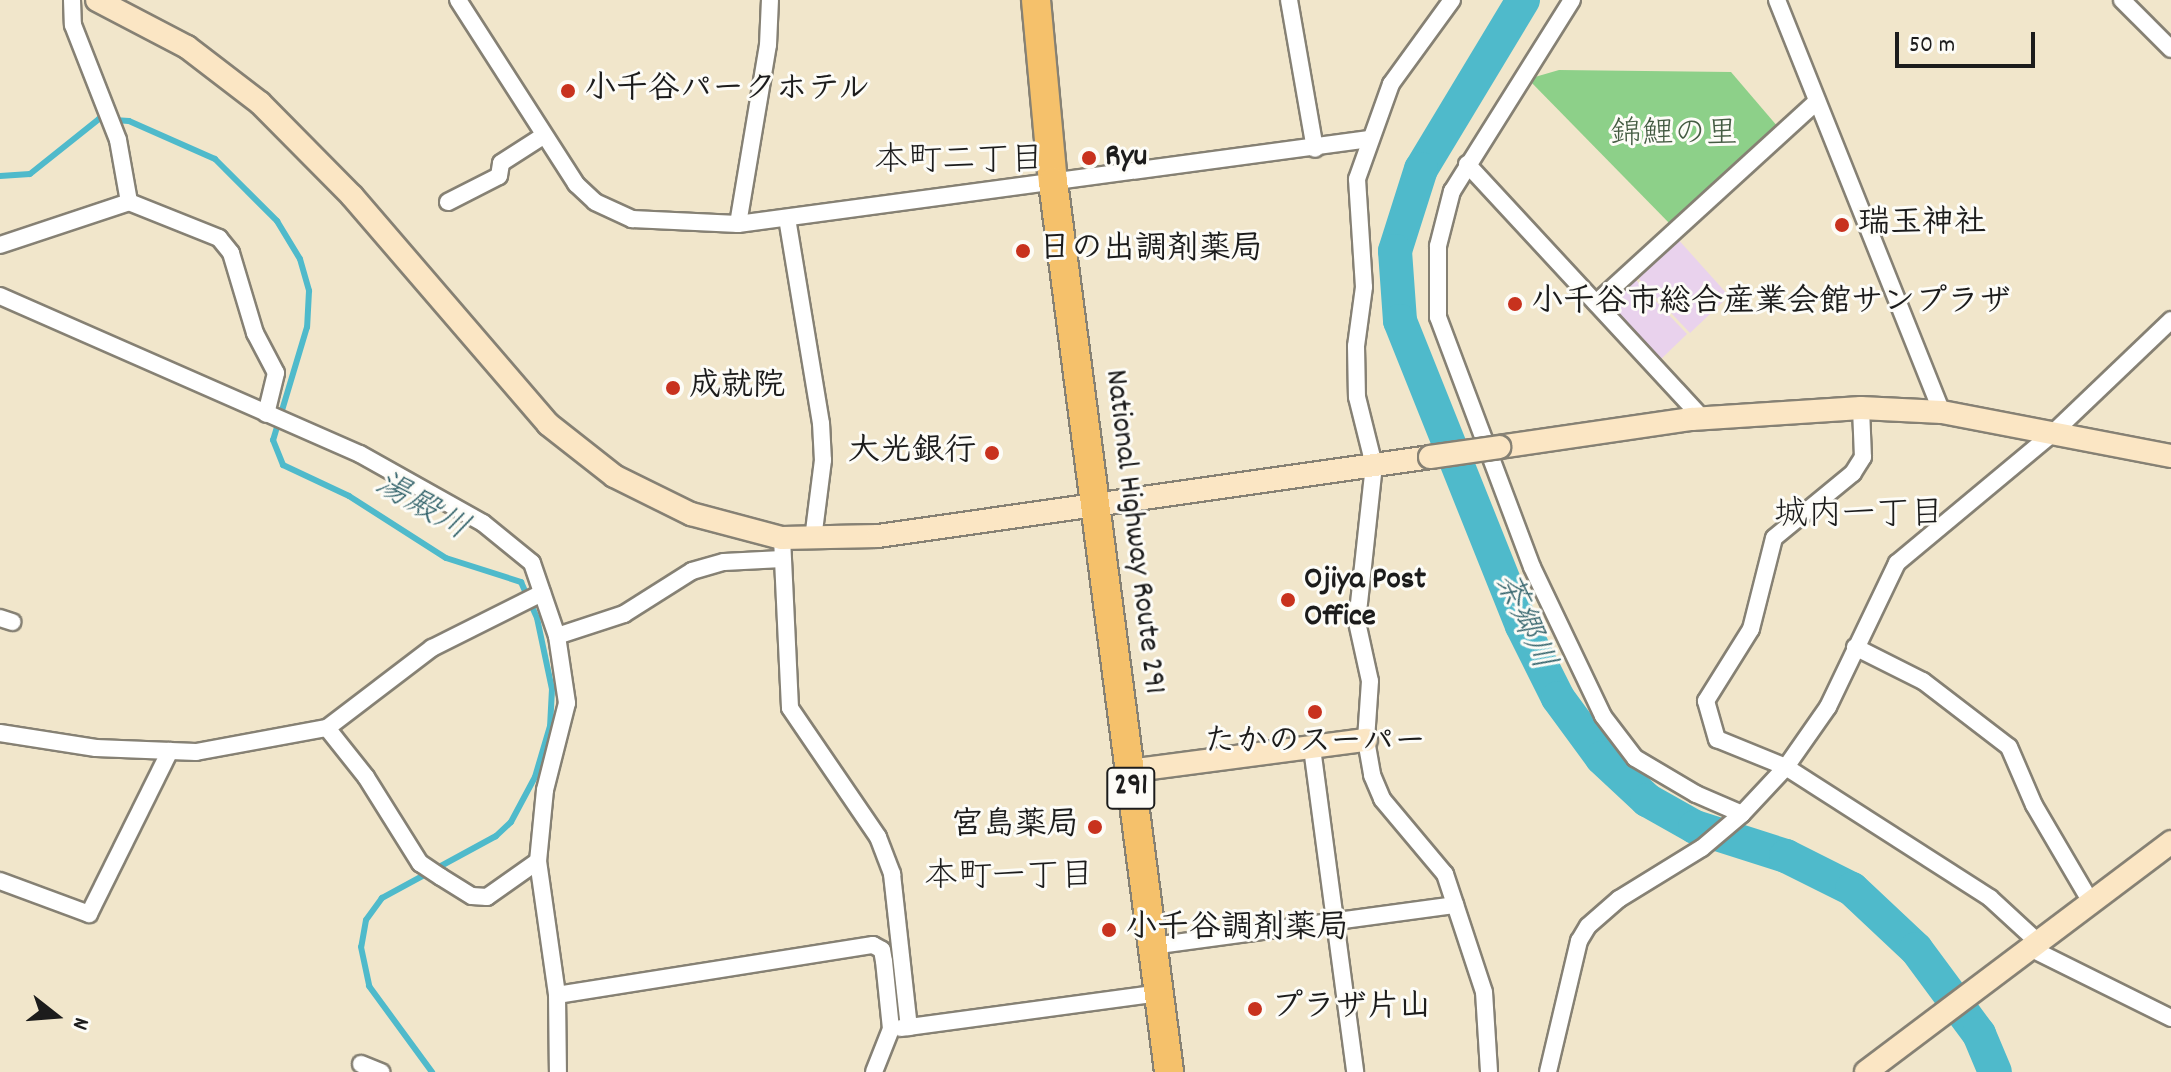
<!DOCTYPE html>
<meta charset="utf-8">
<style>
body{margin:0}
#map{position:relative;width:2171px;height:1072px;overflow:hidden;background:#f1e6cb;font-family:Dekko,"Klee One",sans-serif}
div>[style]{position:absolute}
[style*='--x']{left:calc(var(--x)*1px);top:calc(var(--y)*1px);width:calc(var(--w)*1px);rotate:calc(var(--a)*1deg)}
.built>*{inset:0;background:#e9d2ed}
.green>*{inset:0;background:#8dd089}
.stream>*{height:6px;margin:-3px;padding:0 3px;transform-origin:3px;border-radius:3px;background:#4fbacb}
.river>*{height:34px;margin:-17px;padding:0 17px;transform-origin:17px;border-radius:17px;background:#4fbacb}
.roads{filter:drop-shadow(2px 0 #868174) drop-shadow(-2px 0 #868174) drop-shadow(0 2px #868174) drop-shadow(0 -2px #868174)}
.street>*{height:16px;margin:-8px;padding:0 8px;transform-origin:8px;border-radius:8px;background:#fff}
.secondary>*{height:22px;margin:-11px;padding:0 11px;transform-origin:11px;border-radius:11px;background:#fbe6c4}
.highway>*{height:28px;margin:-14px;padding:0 14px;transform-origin:14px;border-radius:14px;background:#f5c16b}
.bridges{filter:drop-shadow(2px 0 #868174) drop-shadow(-2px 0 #868174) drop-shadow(0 2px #868174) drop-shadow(0 -2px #868174)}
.secondary-bridge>*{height:22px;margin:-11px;padding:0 11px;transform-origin:11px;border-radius:11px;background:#fbe6c4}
.dots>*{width:22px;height:22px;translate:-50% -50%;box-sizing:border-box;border:4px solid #fdfcf7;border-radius:50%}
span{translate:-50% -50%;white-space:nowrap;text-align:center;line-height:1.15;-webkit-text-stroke:6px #fdfcf7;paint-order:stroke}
.shield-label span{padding:2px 6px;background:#fdfcf7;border:2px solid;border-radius:6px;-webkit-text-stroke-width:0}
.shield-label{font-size:30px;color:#1c1c1c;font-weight:700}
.poi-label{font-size:32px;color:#1c1c1c;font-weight:700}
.left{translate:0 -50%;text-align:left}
.right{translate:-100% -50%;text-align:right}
.park-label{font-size:32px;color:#445b42}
.street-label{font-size:32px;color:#1c1c1c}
.neighbourhood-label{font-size:34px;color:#1c1c1c}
.water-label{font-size:34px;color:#33636b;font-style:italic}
.north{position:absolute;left:16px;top:976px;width:80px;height:80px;-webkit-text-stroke:6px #fdfcf7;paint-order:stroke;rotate:107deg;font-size:22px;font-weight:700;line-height:32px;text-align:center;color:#1c1c1c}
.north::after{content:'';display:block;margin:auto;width:28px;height:36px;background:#1c1c1c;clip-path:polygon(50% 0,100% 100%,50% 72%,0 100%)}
.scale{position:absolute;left:1895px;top:32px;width:140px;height:36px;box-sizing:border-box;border:4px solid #1c1c1c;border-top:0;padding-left:10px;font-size:24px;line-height:28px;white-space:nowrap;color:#1c1c1c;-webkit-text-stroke:6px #fdfcf7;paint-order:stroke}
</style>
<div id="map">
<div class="built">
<i style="clip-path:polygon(1676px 237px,1729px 296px,1690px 333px,1635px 275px)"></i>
<i style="clip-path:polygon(1633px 277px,1687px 334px,1658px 362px,1605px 302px)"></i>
</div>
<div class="green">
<i style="clip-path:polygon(1559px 70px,1731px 72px,1778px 127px,1672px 226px,1528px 79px)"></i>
</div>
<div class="stream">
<i style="--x:0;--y:176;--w:30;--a:-4"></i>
<i style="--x:30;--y:174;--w:88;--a:-38.6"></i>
<i style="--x:99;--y:119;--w:30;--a:4"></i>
<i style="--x:129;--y:121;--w:94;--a:23.8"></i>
<i style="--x:215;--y:159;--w:88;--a:45"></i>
<i style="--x:277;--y:221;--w:44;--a:58.8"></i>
<i style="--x:300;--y:259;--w:33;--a:74"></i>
<i style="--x:309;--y:291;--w:36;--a:93"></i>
<i style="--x:307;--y:327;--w:118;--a:106.7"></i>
<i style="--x:273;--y:440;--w:27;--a:68"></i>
<i style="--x:283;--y:465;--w:73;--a:25.2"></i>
<i style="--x:349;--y:496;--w:115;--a:32.6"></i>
<i style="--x:446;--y:558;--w:79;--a:17.7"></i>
<i style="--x:521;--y:582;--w:39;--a:66"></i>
<i style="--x:537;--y:618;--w:73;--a:78.1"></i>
<i style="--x:552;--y:689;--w:37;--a:93"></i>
<i style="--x:550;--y:726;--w:53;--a:106.4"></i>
<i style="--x:535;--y:777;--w:51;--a:118.1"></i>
<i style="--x:511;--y:822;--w:21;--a:137"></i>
<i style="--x:496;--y:836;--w:130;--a:151.5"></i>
<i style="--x:382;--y:898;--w:27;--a:126"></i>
<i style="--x:366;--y:920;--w:27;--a:100"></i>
<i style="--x:361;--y:947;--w:40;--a:78"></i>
<i style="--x:369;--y:986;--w:107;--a:53.8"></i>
</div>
<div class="river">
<i style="--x:1523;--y:0;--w:197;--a:121.1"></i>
<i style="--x:1421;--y:169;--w:86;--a:107.6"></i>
<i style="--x:1395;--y:251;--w:70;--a:85.9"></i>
<i style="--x:1400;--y:321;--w:328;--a:68.2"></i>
<i style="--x:1522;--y:626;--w:80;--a:63.4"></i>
<i style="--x:1558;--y:698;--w:74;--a:53.7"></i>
<i style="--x:1602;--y:758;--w:62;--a:43"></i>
<i style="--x:1647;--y:800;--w:55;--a:29.4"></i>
<i style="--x:1695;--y:827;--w:96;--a:17.7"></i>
<i style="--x:1786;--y:856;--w:74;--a:26.6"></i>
<i style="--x:1852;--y:889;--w:88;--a:43.2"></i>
<i style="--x:1916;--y:949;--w:106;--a:53.5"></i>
<i style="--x:1979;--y:1034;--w:41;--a:67.2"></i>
</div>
<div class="roads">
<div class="street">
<i style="--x:72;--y:0;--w:25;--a:88"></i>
<i style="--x:73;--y:25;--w:123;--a:68.6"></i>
<i style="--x:118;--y:140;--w:63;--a:79.9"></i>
<i style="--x:458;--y:0;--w:219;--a:57.3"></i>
<i style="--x:576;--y:184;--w:26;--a:43"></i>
<i style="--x:595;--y:202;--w:41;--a:24.7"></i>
<i style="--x:632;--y:219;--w:106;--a:2.7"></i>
<i style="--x:738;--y:224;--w:637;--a:-7.67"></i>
<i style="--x:1289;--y:0;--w:151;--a:80.1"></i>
<i style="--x:1452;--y:0;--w:104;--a:126"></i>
<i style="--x:1391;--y:84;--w:101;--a:109.7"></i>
<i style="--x:1357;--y:179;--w:108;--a:86.3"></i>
<i style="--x:1364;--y:287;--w:60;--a:97.7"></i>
<i style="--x:1356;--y:346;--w:51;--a:88.9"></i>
<i style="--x:1357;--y:397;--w:70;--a:76"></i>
<i style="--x:1374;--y:465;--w:158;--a:96.2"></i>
<i style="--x:1357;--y:622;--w:60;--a:77.6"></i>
<i style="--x:1370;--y:681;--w:59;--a:93.9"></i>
<i style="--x:1366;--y:740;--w:36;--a:80"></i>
<i style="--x:1372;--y:775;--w:26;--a:67"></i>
<i style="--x:1382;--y:799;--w:98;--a:50"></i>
<i style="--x:1445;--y:874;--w:124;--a:71.7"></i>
<i style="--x:1484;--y:992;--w:80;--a:86.4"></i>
<i style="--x:1572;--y:0;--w:226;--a:122.1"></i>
<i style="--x:1452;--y:191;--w:57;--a:104.3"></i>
<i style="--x:1438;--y:246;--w:71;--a:90"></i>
<i style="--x:1438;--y:317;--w:267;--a:69.4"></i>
<i style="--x:1532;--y:567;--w:165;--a:64.5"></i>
<i style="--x:1603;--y:716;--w:53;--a:52.7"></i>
<i style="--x:1635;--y:758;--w:71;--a:30.5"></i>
<i style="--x:1696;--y:794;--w:50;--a:23.5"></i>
<i style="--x:1777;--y:0;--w:444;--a:68.2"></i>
<i style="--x:2122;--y:0;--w:69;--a:45"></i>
<i style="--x:1467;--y:164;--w:346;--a:47.2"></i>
<i style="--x:448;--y:202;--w:57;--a:-27"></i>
<i style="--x:499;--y:176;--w:13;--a:-81"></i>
<i style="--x:501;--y:163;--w:50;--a:-32.7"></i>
<i style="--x:787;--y:218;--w:208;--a:80.6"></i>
<i style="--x:821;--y:423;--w:37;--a:87"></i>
<i style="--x:823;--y:460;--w:80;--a:97.2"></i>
<i style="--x:738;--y:224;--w:181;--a:-80.5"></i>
<i style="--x:768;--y:45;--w:45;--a:-87.5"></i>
<i style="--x:0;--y:245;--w:136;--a:-18.4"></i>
<i style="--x:129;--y:202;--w:97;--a:21.8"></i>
<i style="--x:219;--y:238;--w:19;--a:51"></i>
<i style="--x:231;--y:253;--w:84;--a:73.3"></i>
<i style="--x:255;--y:333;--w:45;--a:62.3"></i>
<i style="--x:276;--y:373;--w:42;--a:103.7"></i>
<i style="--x:0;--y:296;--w:393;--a:23.7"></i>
<i style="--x:360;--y:454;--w:141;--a:29.3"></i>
<i style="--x:483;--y:523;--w:63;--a:39.2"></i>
<i style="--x:532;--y:563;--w:77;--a:71.1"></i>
<i style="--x:557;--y:636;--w:68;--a:81.5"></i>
<i style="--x:567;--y:703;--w:90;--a:104.2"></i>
<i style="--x:545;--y:790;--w:71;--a:95.6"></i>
<i style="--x:538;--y:861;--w:135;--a:81.9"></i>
<i style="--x:557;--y:995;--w:77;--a:89.3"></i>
<i style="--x:1596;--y:303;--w:299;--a:-42.4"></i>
<i style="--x:1861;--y:408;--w:49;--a:87.7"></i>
<i style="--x:1863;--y:457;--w:19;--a:122"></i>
<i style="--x:1853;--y:473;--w:102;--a:140.6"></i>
<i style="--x:1774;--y:538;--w:94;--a:104.2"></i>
<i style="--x:1751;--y:629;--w:85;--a:122"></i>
<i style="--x:1706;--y:701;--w:40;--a:74"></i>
<i style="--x:1717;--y:739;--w:74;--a:22.1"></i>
<i style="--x:1786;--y:767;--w:242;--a:32.7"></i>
<i style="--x:1990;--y:898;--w:67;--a:42.6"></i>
<i style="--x:782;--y:538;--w:170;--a:87.3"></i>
<i style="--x:790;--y:708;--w:156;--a:55.7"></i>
<i style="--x:878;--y:837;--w:40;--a:69"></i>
<i style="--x:892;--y:874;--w:154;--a:83.7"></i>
<i style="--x:0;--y:618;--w:13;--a:18"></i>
<i style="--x:557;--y:636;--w:71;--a:-18.2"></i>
<i style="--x:624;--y:614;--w:80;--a:-32.3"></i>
<i style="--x:692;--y:571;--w:33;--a:-16"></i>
<i style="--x:724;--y:562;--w:58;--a:-3"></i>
<i style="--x:1855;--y:647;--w:76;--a:26.6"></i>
<i style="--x:1923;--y:681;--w:108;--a:37.5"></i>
<i style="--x:2009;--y:747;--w:63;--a:66.7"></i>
<i style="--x:2034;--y:805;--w:113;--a:59.6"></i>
<i style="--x:327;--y:728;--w:63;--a:51.5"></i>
<i style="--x:366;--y:777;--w:102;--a:57.9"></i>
<i style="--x:420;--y:863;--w:25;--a:34"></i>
<i style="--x:441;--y:877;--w:36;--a:32"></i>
<i style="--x:472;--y:896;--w:15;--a:4"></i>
<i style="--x:487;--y:897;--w:62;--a:-35.2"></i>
<i style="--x:0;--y:733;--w:97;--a:8.9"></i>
<i style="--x:96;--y:748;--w:100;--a:2.3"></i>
<i style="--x:196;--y:752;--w:133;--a:-10.4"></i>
<i style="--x:327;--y:728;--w:132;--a:-37.3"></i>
<i style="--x:432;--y:648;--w:123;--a:-26.6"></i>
<i style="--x:1312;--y:748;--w:327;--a:82.4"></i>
<i style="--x:0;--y:881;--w:95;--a:20.3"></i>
<i style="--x:89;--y:914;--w:182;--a:-63.6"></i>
<i style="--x:1152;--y:946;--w:306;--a:-7.7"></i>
<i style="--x:2032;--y:949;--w:155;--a:26.4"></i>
<i style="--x:557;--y:995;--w:320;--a:-9"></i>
<i style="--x:873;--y:945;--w:10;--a:29"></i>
<i style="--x:882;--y:950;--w:11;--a:80"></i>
<i style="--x:884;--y:961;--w:68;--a:84.1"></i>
<i style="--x:891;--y:1029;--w:46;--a:111.6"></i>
<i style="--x:901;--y:1028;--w:260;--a:-7.7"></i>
<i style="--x:361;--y:1064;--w:22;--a:22"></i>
<i style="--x:1548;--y:1072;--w:135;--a:-76.7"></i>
<i style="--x:1579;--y:941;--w:17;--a:-59"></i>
<i style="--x:1588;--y:926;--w:41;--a:-41.1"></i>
<i style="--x:1619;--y:899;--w:97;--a:-31.6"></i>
<i style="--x:1702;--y:848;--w:52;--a:-40.4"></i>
<i style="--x:1742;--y:814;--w:64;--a:-46.9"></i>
<i style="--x:1786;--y:767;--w:73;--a:-55"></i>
<i style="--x:1828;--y:707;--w:160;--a:-64.4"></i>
<i style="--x:1897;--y:563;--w:204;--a:-39.8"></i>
<i style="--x:2054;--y:432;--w:162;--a:-43.7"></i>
</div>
<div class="secondary">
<i style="--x:97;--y:0;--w:102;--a:27.6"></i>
<i style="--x:187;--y:47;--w:92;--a:37.5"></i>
<i style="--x:260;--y:103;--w:131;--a:45.3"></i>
<i style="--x:352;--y:196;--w:301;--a:49.3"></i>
<i style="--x:548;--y:424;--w:84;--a:38.2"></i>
<i style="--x:614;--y:476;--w:86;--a:26.3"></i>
<i style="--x:691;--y:514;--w:94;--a:14.8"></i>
<i style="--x:782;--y:538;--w:96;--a:-1.2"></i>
<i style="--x:878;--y:536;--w:558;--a:-8.14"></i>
<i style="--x:1499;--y:447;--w:195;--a:-8.3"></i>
<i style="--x:1692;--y:419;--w:169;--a:-3.7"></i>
<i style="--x:1861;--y:408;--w:81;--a:2.8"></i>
<i style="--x:1942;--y:412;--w:233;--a:10.9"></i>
<i style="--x:1129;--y:771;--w:239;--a:-7.5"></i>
<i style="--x:1866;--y:1072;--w:382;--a:-37"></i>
</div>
<div class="highway">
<i style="--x:1036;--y:0;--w:183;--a:84.7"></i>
<i style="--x:1053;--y:182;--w:898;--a:82.57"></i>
</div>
</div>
<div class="bridges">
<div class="secondary-bridge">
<i style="--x:1430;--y:457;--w:70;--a:-8.2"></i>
</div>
</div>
<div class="dots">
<i style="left:568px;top:91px;background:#c8321e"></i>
<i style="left:1089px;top:158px;background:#c8321e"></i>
<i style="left:1842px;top:225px;background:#c8321e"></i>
<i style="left:1023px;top:251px;background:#c8321e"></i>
<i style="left:1515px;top:304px;background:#c8321e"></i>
<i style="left:673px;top:388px;background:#c8321e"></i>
<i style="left:992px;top:453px;background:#c8321e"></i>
<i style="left:1288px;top:600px;background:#c8321e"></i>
<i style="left:1315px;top:712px;background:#c8321e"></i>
<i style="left:1095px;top:827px;background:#c8321e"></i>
<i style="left:1109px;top:930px;background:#c8321e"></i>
<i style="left:1255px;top:1009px;background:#c8321e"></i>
</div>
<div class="shield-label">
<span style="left:1131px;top:788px">291</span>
</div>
<div class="poi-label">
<span class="left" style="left:584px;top:91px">小千谷パークホテル</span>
<span class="left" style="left:1105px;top:158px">Ryu</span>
<span class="left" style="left:1858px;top:225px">瑞玉神社</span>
<span class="left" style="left:1039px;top:251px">日の出調剤薬局</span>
<span class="left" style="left:1531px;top:304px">小千谷市総合産業会館サンプラザ</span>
<span class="left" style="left:689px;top:388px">成就院</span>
<span class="right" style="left:976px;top:453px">大光銀行</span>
<span class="left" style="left:1304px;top:600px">Ojiya Post<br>Office</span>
<span style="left:1315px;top:744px">たかのスーパー</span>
<span class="right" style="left:1079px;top:827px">宮島薬局</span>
<span class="left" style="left:1125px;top:930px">小千谷調剤薬局</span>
<span class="left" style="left:1271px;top:1009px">プラザ片山</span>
</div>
<div class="park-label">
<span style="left:1674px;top:136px">錦鯉の里</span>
</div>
<div class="street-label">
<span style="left:1133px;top:532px;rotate:83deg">National Highway Route 291</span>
</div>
<div class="neighbourhood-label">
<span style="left:959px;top:163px">本町二丁目</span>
<span style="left:1859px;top:517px">城内一丁目</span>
<span style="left:1009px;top:879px">本町一丁目</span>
</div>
<div class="water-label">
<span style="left:421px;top:508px;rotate:30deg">湯殿川</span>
<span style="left:1523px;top:622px;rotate:66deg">茶郷川</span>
</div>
<div class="north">N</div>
<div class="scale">50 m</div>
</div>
